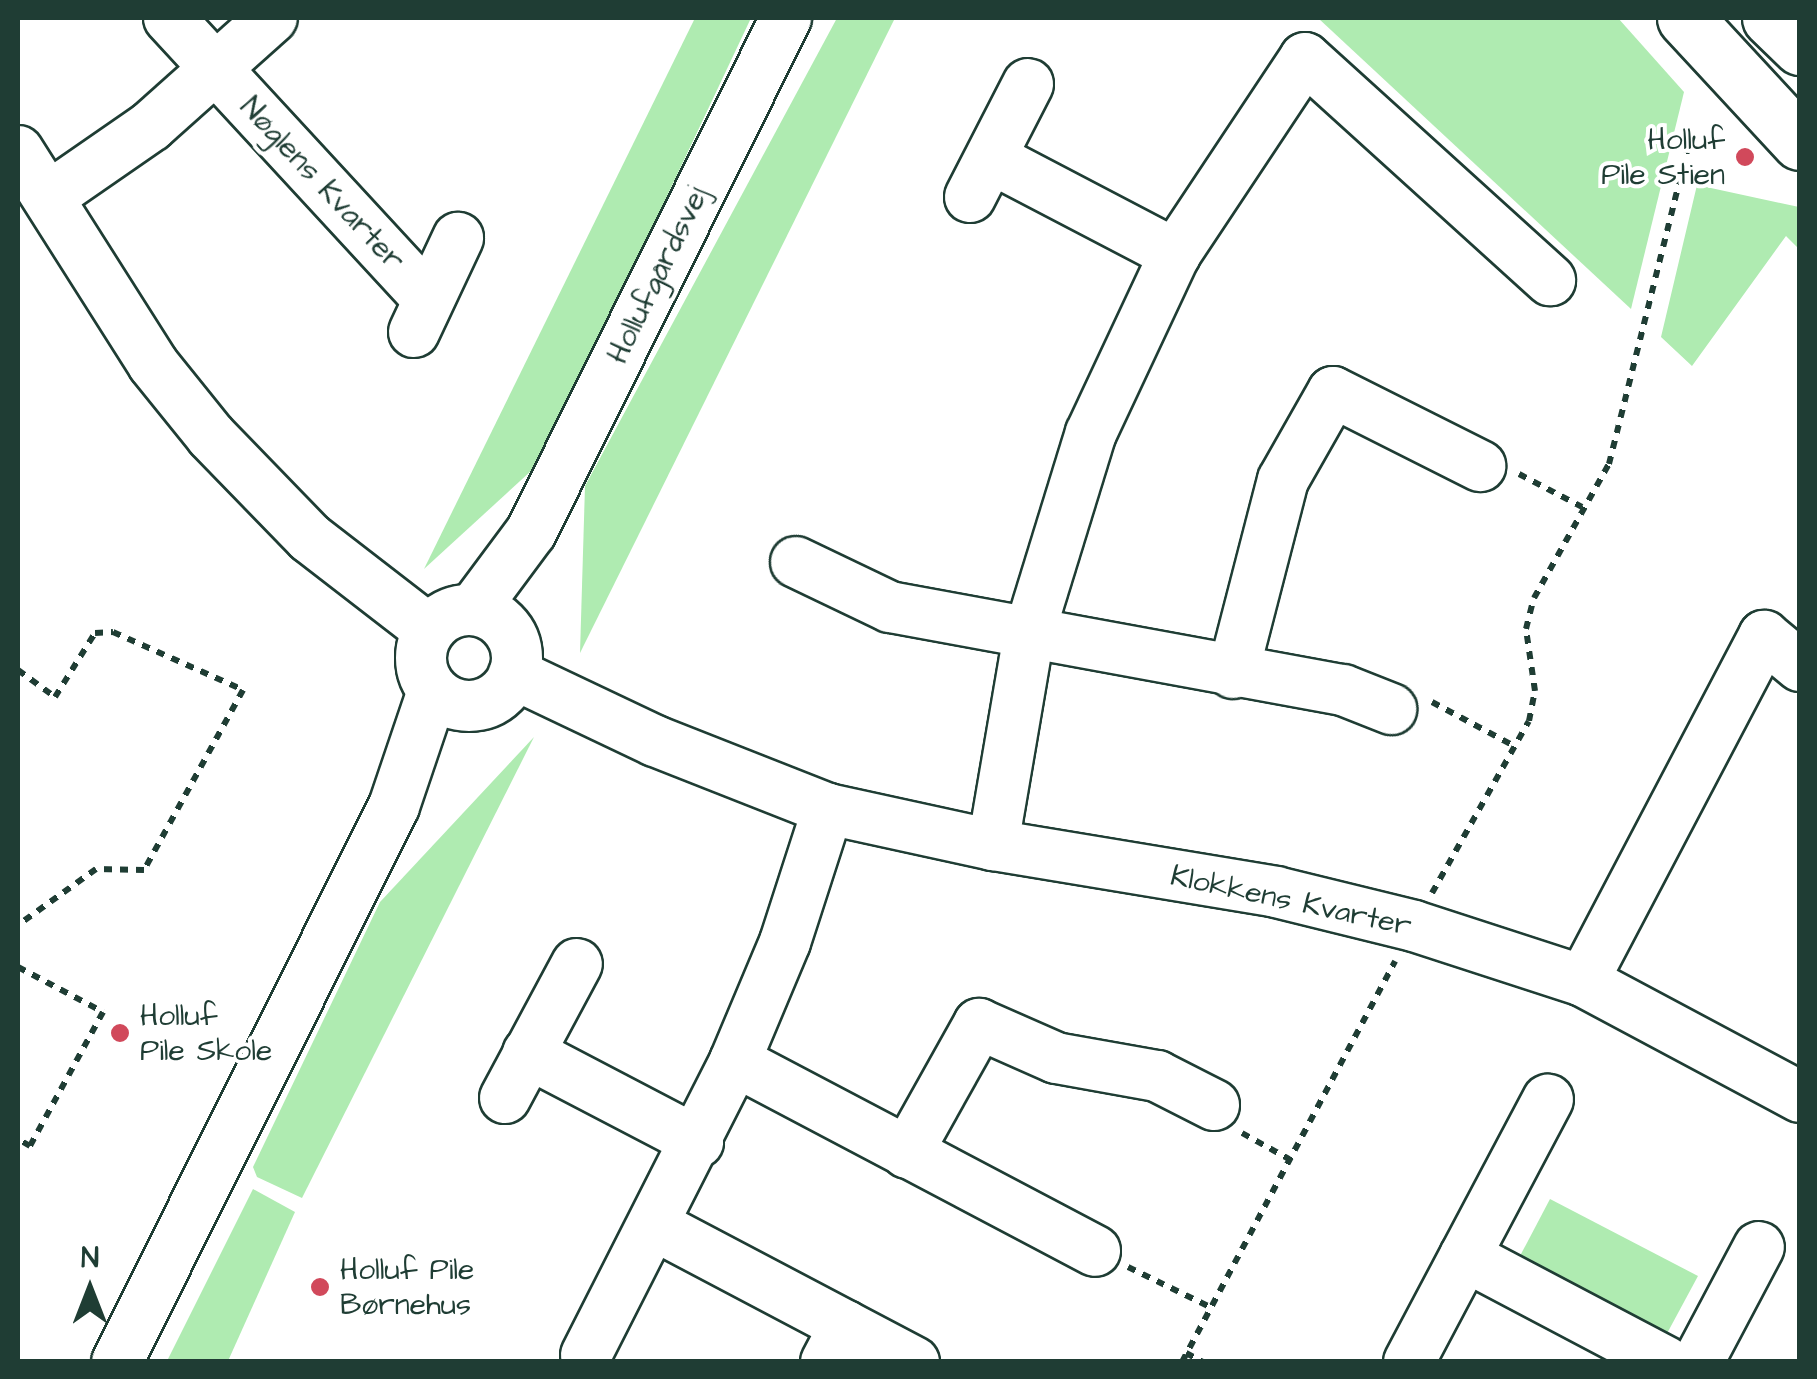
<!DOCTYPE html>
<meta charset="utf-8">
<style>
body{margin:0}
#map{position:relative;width:1817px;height:1379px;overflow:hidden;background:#fff;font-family:"Architects Daughter",sans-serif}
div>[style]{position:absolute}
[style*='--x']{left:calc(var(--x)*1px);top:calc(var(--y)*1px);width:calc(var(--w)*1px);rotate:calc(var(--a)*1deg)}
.green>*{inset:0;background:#afebb1}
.path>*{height:6px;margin-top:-3px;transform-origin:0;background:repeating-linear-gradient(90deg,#1f3d34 0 8px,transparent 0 16px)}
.roads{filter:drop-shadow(2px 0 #1f3d34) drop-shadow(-2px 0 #1f3d34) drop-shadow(0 2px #1f3d34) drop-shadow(0 -2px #1f3d34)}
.minor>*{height:50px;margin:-25px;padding:0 25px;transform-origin:25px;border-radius:25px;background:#fff}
.minor>.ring{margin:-25px;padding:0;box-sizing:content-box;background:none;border:50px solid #fff;border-radius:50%}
.major>*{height:55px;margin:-27.5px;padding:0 27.5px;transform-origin:27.5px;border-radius:27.5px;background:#fff}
.dots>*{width:28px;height:28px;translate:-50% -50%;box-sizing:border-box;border:5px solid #fff;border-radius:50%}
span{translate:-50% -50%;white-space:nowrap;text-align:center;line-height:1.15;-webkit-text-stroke:8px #fff;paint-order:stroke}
.poi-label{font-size:30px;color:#1f3d34}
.right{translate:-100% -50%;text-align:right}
.left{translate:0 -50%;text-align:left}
.street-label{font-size:30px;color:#1f3d34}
.frame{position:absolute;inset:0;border:20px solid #1f3d34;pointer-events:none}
.north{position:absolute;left:40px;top:1239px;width:100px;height:100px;-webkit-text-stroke:8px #fff;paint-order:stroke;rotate:0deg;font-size:28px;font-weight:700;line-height:40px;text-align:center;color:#1f3d34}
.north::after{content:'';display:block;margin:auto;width:35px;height:45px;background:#1f3d34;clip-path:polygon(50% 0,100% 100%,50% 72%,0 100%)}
</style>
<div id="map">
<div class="green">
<i style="clip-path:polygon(695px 18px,751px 18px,542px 461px,424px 569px)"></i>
<i style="clip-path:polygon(837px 18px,895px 18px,580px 653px,585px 486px)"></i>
<i style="clip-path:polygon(1318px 18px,1618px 18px,1684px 92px,1631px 309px)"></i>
<i style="clip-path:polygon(1697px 185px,1799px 207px,1800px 250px,1786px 236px,1692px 366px,1661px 337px)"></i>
<i style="clip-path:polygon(534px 737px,302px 1198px,257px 1177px,253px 1167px,380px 902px)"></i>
<i style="clip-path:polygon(253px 1189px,295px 1212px,228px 1361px,167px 1361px)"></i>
<i style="clip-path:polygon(1550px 1199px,1698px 1276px,1657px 1352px,1510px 1275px)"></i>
</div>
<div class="path">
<i style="--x:1519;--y:474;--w:71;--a:27.6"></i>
<i style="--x:18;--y:670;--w:46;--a:36.1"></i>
<i style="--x:55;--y:697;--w:75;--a:-58"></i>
<i style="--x:95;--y:633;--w:18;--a:-3"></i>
<i style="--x:113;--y:632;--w:142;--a:24"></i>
<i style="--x:243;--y:690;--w:205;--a:118.8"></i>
<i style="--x:144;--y:870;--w:48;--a:-178.8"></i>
<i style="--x:96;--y:869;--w:96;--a:144.3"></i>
<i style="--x:1432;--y:702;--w:93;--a:28.2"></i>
<i style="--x:1432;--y:893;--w:197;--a:-60.6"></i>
<i style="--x:1529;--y:721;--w:31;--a:-79"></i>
<i style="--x:1535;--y:691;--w:63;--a:-98.3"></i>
<i style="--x:1526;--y:629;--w:32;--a:-76"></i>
<i style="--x:1534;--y:598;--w:154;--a:-60.8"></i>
<i style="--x:1609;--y:464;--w:339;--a:-76"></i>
<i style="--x:18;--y:967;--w:96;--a:27.9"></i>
<i style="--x:103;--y:1012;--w:153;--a:118.6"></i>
<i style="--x:30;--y:1146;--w:14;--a:-150"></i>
<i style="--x:1242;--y:1133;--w:54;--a:29"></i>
<i style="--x:1128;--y:1267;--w:93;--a:26"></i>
<i style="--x:1186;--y:1353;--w:19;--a:28"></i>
<i style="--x:1182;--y:1362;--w:454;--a:-62"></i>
</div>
<div class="roads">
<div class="minor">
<i style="--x:169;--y:18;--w:381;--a:47.3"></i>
<i style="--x:18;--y:151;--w:252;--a:57.6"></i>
<i style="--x:153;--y:364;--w:92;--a:51.1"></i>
<i style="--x:211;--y:436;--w:142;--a:45.9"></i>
<i style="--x:310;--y:538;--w:150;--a:37.7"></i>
<i style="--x:991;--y:158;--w:208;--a:27.6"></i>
<i style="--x:50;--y:196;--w:123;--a:-34.7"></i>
<i style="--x:151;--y:126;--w:162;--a:-41.8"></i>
<i style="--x:970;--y:197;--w:127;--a:-62.8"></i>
<i style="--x:414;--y:332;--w:104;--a:-64.9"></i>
<i style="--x:796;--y:562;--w:104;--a:25.6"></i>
<i style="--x:890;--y:607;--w:461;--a:10.4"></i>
<i style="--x:1343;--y:690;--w:52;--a:21.6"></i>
<i class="ring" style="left:421px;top:610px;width:46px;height:46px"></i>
<i style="--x:473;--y:610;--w:97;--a:-53.4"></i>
<i style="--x:531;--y:532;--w:574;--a:-63.61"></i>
<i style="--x:1233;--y:673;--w:199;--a:-75.5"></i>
<i style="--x:1283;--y:480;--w:101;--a:-60.4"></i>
<i style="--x:1333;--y:392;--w:165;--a:26.7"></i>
<i style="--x:514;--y:674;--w:156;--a:25.4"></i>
<i style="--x:655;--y:741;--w:186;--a:21.5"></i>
<i style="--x:828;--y:809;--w:169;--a:12.3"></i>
<i style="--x:993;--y:845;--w:287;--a:9.4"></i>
<i style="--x:1276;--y:892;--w:142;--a:13.8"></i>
<i style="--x:1414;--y:926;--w:178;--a:18"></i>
<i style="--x:1583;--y:981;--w:246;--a:28.1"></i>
<i style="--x:993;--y:845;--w:214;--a:-80.3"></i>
<i style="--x:1029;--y:634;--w:210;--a:-72.9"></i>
<i style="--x:1091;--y:433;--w:198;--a:-64.9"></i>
<i style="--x:1175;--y:254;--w:235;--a:-56.4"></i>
<i style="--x:1305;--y:58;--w:331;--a:42.2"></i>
<i style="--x:1583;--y:981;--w:390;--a:-62.3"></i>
<i style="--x:1764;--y:636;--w:47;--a:39.8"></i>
<i style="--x:528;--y:1053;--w:192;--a:27.6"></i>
<i style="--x:735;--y:1061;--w:407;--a:27.8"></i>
<i style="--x:505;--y:1098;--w:152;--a:-61.8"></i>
<i style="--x:907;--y:1153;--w:148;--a:-60.8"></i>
<i style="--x:979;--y:1024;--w:84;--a:23.8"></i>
<i style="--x:1056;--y:1058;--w:103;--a:10.1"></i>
<i style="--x:1157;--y:1076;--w:64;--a:27"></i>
<i style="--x:654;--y:1225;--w:294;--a:27.8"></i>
<i style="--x:1465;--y:1256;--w:227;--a:27.8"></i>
<i style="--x:586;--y:1355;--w:330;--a:-63.1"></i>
<i style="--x:735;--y:1061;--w:129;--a:-67.2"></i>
<i style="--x:785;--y:942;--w:140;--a:-72.1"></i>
<i style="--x:117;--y:1362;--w:621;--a:-63.52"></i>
<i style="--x:394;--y:806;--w:121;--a:-71.3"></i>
<i style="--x:826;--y:1362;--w:41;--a:-62.2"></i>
<i style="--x:1409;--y:1362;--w:297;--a:-62.1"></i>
<i style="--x:1698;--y:1362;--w:130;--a:-62.1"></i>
</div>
<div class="major">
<i style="--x:1685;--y:18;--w:169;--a:47.2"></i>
<i style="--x:1770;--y:18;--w:42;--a:44"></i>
</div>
</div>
<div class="dots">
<i style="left:1745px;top:157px;background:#d1495b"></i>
<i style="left:120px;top:1033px;background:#d1495b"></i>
<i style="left:320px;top:1287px;background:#d1495b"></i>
</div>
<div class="poi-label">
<span class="right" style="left:1725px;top:157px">Holluf<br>Pile Stien</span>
<span class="left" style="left:140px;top:1033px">Holluf<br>Pile Skole</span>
<span class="left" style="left:340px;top:1287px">Holluf Pile<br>Børnehus</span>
</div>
<div class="street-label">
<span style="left:322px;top:184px;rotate:47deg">Nøglens Kvarter</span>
<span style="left:658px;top:275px;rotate:-64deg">Hollufgårdsvej</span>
<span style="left:1291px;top:901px;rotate:12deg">Klokkens Kvarter</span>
</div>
<div class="frame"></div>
<div class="north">N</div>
</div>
